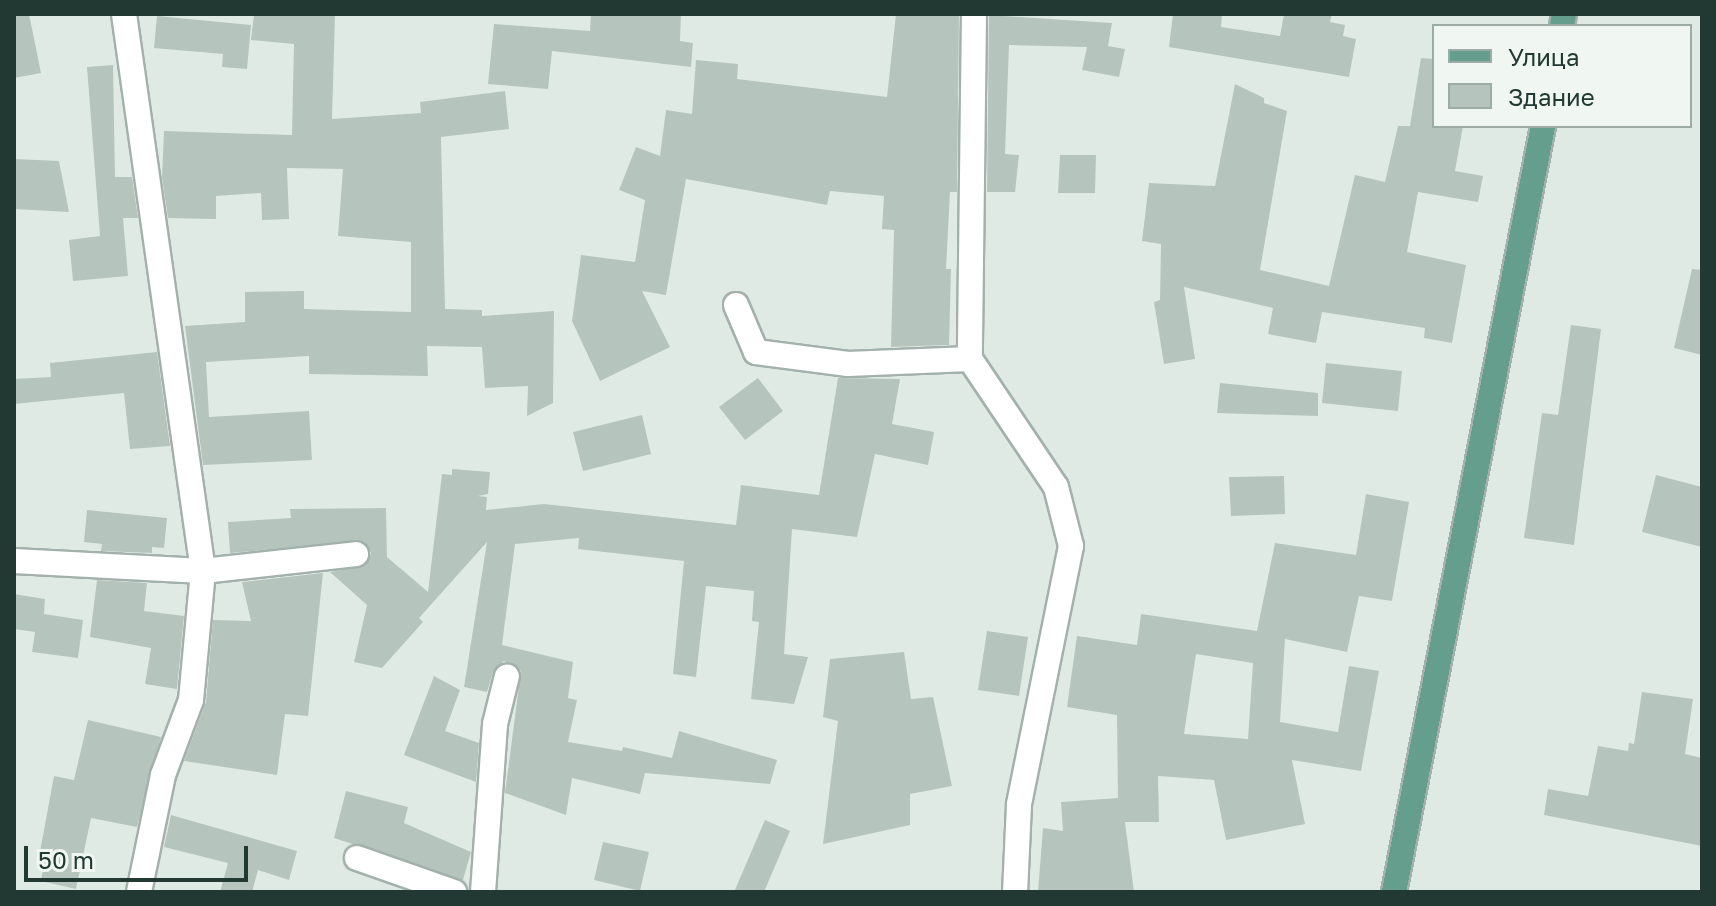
<!DOCTYPE html>
<meta charset="utf-8">
<style>
body{margin:0}
#map{position:relative;width:1716px;height:906px;overflow:hidden;background:#e0eae5;font-family:"Golos Text",sans-serif}
div>[style]{position:absolute}
[style*='--x']{left:calc(var(--x)*1px);top:calc(var(--y)*1px);width:calc(var(--w)*1px);rotate:calc(var(--a)*1deg)}
.building>*{inset:0;background:#b5c5be}
.roads{filter:drop-shadow(2px 0 #a3b1ac) drop-shadow(-2px 0 #a3b1ac) drop-shadow(0 2px #a3b1ac) drop-shadow(0 -2px #a3b1ac)}
.minor>*{height:24px;margin:-12px;padding:0 12px;transform-origin:12px;border-radius:12px;background:#fff}
.major>*{height:24px;margin:-12px;padding:0 12px;transform-origin:12px;border-radius:12px;background:#669e8e}
span{translate:-50% -50%;white-space:nowrap;text-align:center;line-height:1.15;-webkit-text-stroke:6px #f0f7f3;paint-order:stroke}
.frame{position:absolute;inset:0;border:16px solid #213932;pointer-events:none}
.legend{position:absolute;left:1432px;top:24px;width:260px;height:104px;box-sizing:border-box;background:#f0f7f3;border:2px solid #9daba6;margin:0;padding:10px 14px;list-style:none;font-size:24px;color:#213932}
.legend li{display:flex;align-items:center;gap:16px;height:40px}
.legend b{width:40px;border:2px solid #9daba6}
.scale{position:absolute;left:24px;top:846px;width:224px;height:36px;box-sizing:border-box;border:4px solid #213932;border-top:0;padding-left:10px;font-size:24px;line-height:28px;white-space:nowrap;color:#213932;-webkit-text-stroke:6px #f0f7f3;paint-order:stroke}
</style>
<div id="map">
<div class="building">
<i style="clip-path:polygon(14px 14px,29px 14px,41px 73px,14px 78px)"></i>
<i style="clip-path:polygon(254px 14px,335px 14px,332px 119px,421px 113px,420px 102px,505px 91px,509px 129px,441px 137px,445px 309px,482px 310px,482px 316px,554px 311px,553px 403px,527px 416px,528px 386px,485px 388px,482px 347px,427px 346px,428px 376px,309px 374px,309px 356px,206px 362px,209px 417px,309px 411px,312px 460px,203px 465px,185px 326px,245px 322px,245px 292px,304px 291px,304px 309px,411px 312px,411px 242px,338px 236px,343px 169px,287px 168px,289px 219px,262px 220px,261px 193px,216px 196px,216px 219px,168px 218px,162px 177px,164px 131px,292px 135px,294px 44px,251px 40px)"></i>
<i style="clip-path:polygon(591px 14px,681px 14px,680px 41px,693px 43px,691px 67px,552px 51px,548px 89px,488px 84px,494px 24px,590px 31px)"></i>
<i style="clip-path:polygon(896px 14px,959px 14px,957px 192px,950px 192px,946px 269px,951px 269px,949px 345px,891px 347px,894px 230px,882px 229px,884px 196px,830px 191px,827px 205px,686px 179px,666px 295px,642px 291px,670px 347px,600px 381px,572px 321px,581px 255px,635px 262px,645px 200px,619px 190px,636px 147px,660px 156px,666px 110px,692px 114px,696px 60px,738px 64px,737px 79px,887px 97px)"></i>
<i style="clip-path:polygon(1173px 14px,1222px 14px,1221px 27px,1280px 36px,1284px 14px,1332px 14px,1330px 22px,1345px 25px,1343px 36px,1356px 39px,1349px 77px,1169px 47px)"></i>
<i style="clip-path:polygon(989px 15px,1112px 23px,1108px 46px,1125px 49px,1119px 77px,1082px 70px,1087px 47px,1009px 45px,1005px 154px,1019px 155px,1015px 192px,987px 192px)"></i>
<i style="clip-path:polygon(157px 16px,251px 25px,247px 69px,222px 67px,223px 54px,154px 48px)"></i>
<i style="clip-path:polygon(1421px 58px,1434px 59px,1434px 126px,1463px 126px,1455px 171px,1483px 176px,1478px 202px,1418px 192px,1407px 252px,1466px 265px,1452px 343px,1424px 338px,1425px 328px,1322px 312px,1316px 343px,1268px 334px,1273px 308px,1184px 287px,1195px 359px,1164px 364px,1154px 302px,1160px 300px,1161px 244px,1142px 241px,1149px 183px,1215px 186px,1235px 84px,1264px 98px,1264px 103px,1287px 111px,1260px 270px,1329px 286px,1355px 175px,1385px 182px,1398px 126px,1410px 126px)"></i>
<i style="clip-path:polygon(113px 65px,115px 177px,132px 177px,138px 218px,123px 218px,128px 276px,73px 281px,69px 240px,100px 236px,87px 67px)"></i>
<i style="clip-path:polygon(1060px 155px,1096px 155px,1095px 193px,1058px 193px)"></i>
<i style="clip-path:polygon(14px 159px,59px 161px,69px 212px,14px 209px)"></i>
<i style="clip-path:polygon(1692px 269px,1702px 270px,1702px 355px,1674px 348px)"></i>
<i style="clip-path:polygon(1571px 325px,1601px 329px,1574px 545px,1524px 538px,1542px 413px,1558px 415px)"></i>
<i style="clip-path:polygon(157px 352px,170px 446px,130px 449px,124px 393px,14px 404px,14px 379px,51px 377px,50px 363px)"></i>
<i style="clip-path:polygon(1326px 363px,1402px 371px,1398px 411px,1322px 403px)"></i>
<i style="clip-path:polygon(758px 378px,783px 411px,745px 440px,719px 407px)"></i>
<i style="clip-path:polygon(838px 378px,900px 379px,892px 424px,934px 432px,928px 465px,875px 454px,857px 537px,792px 529px,784px 654px,808px 657px,794px 704px,751px 699px,759px 622px,752px 621px,754px 591px,706px 586px,696px 677px,673px 674px,684px 561px,578px 549px,579px 538px,515px 544px,502px 645px,573px 662px,568px 698px,577px 700px,568px 742px,622px 751px,623px 747px,672px 758px,679px 731px,777px 760px,770px 784px,645px 773px,640px 794px,572px 778px,566px 815px,505px 793px,521px 671px,504px 661px,493px 672px,487px 692px,464px 687px,487px 542px,419px 618px,423px 622px,382px 668px,354px 662px,367px 605px,330px 572px,365px 566px,371px 553px,363px 541px,230px 553px,228px 522px,291px 518px,290px 509px,386px 508px,387px 557px,428px 592px,442px 474px,452px 475px,452px 469px,490px 472px,488px 494px,478px 496px,487px 497px,486px 510px,544px 504px,736px 525px,741px 485px,819px 495px)"></i>
<i style="clip-path:polygon(1220px 383px,1318px 393px,1318px 416px,1217px 413px)"></i>
<i style="clip-path:polygon(642px 415px,651px 454px,583px 471px,573px 432px)"></i>
<i style="clip-path:polygon(1656px 475px,1702px 487px,1702px 547px,1642px 532px)"></i>
<i style="clip-path:polygon(1284px 476px,1285px 514px,1231px 516px,1229px 477px)"></i>
<i style="clip-path:polygon(evenodd,1366px 494px,1409px 502px,1392px 601px,1359px 596px,1347px 652px,1285px 639px,1280px 722px,1338px 732px,1349px 666px,1379px 671px,1361px 771px,1292px 760px,1305px 824px,1226px 840px,1214px 780px,1158px 776px,1159px 822px,1125px 822px,1134px 892px,1038px 892px,1043px 828px,1063px 831px,1061px 802px,1118px 798px,1117px 715px,1067px 707px,1077px 636px,1137px 645px,1141px 614px,1257px 631px,1275px 543px,1356px 555px,1366px 494px,1196px 654px,1253px 663px,1248px 739px,1184px 734px,1196px 654px)"></i>
<i style="clip-path:polygon(87px 510px,167px 518px,164px 548px,152px 547px,152px 553px,101px 551px,102px 544px,84px 542px)"></i>
<i style="clip-path:polygon(323px 573px,308px 716px,285px 714px,277px 775px,184px 761px,206px 702px,213px 620px,251px 621px,242px 582px)"></i>
<i style="clip-path:polygon(97px 580px,147px 583px,144px 611px,184px 616px,177px 689px,145px 684px,151px 648px,90px 637px)"></i>
<i style="clip-path:polygon(14px 594px,45px 599px,44px 614px,83px 620px,78px 658px,32px 652px,35px 632px,14px 629px)"></i>
<i style="clip-path:polygon(987px 631px,1028px 637px,1019px 696px,978px 690px)"></i>
<i style="clip-path:polygon(904px 652px,911px 699px,933px 697px,952px 786px,910px 794px,910px 825px,823px 844px,838px 721px,823px 717px,830px 659px)"></i>
<i style="clip-path:polygon(434px 676px,460px 690px,445px 731px,479px 743px,476px 782px,404px 755px)"></i>
<i style="clip-path:polygon(1642px 692px,1693px 699px,1685px 754px,1702px 758px,1702px 846px,1544px 815px,1548px 789px,1588px 796px,1598px 746px,1628px 751px,1629px 743px,1634px 744px)"></i>
<i style="clip-path:polygon(88px 720px,161px 737px,137px 827px,91px 818px,76px 889px,41px 881px,45px 858px,39px 857px,54px 776px,74px 780px)"></i>
<i style="clip-path:polygon(346px 791px,408px 807px,404px 823px,471px 852px,463px 880px,334px 838px)"></i>
<i style="clip-path:polygon(171px 815px,297px 851px,289px 880px,258px 870px,252px 892px,220px 892px,228px 863px,164px 847px)"></i>
<i style="clip-path:polygon(765px 820px,790px 831px,764px 892px,734px 892px)"></i>
<i style="clip-path:polygon(603px 842px,649px 852px,640px 891px,594px 880px)"></i>
</div>
<div class="roads">
<div class="minor">
<i style="--x:124;--y:14;--w:563;--a:81.93"></i>
<i style="--x:203;--y:571;--w:130;--a:95.3"></i>
<i style="--x:191;--y:700;--w:80;--a:110.5"></i>
<i style="--x:163;--y:775;--w:119;--a:101.6"></i>
<i style="--x:974;--y:14;--w:345;--a:90.7"></i>
<i style="--x:970;--y:359;--w:154;--a:56.1"></i>
<i style="--x:1056;--y:487;--w:61;--a:75.7"></i>
<i style="--x:1071;--y:546;--w:264;--a:101.4"></i>
<i style="--x:1019;--y:805;--w:87;--a:92.6"></i>
<i style="--x:736;--y:305;--w:51;--a:66.9"></i>
<i style="--x:756;--y:352;--w:93;--a:7.4"></i>
<i style="--x:848;--y:364;--w:122;--a:-2.3"></i>
<i style="--x:14;--y:561;--w:189;--a:3"></i>
<i style="--x:203;--y:571;--w:154;--a:-6.3"></i>
<i style="--x:357;--y:858;--w:103;--a:19.3"></i>
<i style="--x:483;--y:892;--w:168;--a:-85.9"></i>
<i style="--x:495;--y:724;--w:49;--a:-76"></i>
</div>
<div class="major">
<i style="--x:1562;--y:26;--w:12;--a:-81"></i>
<i style="--x:1394;--y:892;--w:780;--a:-78.99"></i>
</div>
</div>
<div class="frame"></div>
<ul class="legend">
<li><b style="height:10px;background:#669e8e"></b>Улица</li>
<li><b style="height:22px;background:#b5c5be"></b>Здание</li>
</ul>
<div class="scale">50 m</div>
</div>
